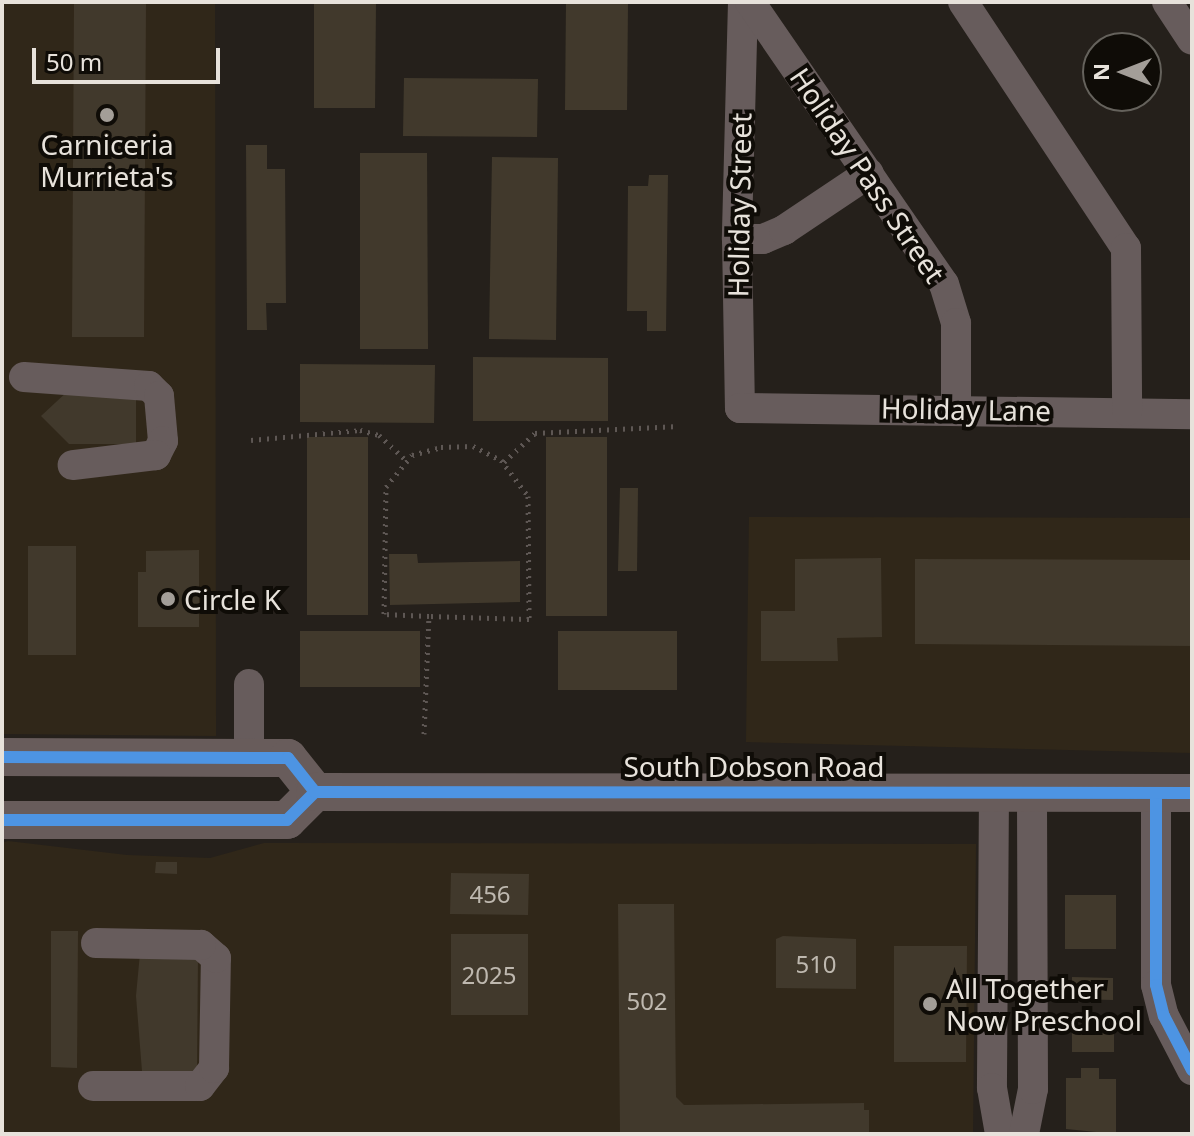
<!DOCTYPE html>
<style>
body{margin:0}
#map{position:relative;width:1194px;height:1136px;overflow:hidden;background:#25201b;font-family:"Noto Sans",sans-serif}
div>[style]{position:absolute}
[style*='--x']{left:calc(var(--x)*1px);top:calc(var(--y)*1px);width:calc(var(--w)*1px);rotate:calc(var(--a)*1deg)}
.commercial>*{inset:0;background:#302719}
.building>*{inset:0;background:#41392c}
.path>*{height:5px;margin-top:-2.5px;transform-origin:0;background:repeating-linear-gradient(90deg,#5e5754 0 2px,transparent 0 8px)}
.minor>*{height:30px;margin:-15px;padding:0 15px;transform-origin:15px;border-radius:15px;background:#675c5c}
.major>*{height:38px;margin:-19px;padding:0 19px;transform-origin:19px;border-radius:19px;background:#685c5b}
.cycleway>*{height:12px;margin:-6px;padding:0 6px;transform-origin:6px;border-radius:6px;background:#4d94e3}
.dots>*{width:22px;height:22px;translate:-50% -50%;box-sizing:border-box;border:4px solid #0f0c07;border-radius:50%}
span{translate:-50% -50%;white-space:nowrap;text-align:center;line-height:1.15;-webkit-text-stroke:8px #0f0c07;paint-order:stroke}
.number-label{font-size:24px;color:#beb8af}
.number-label span{-webkit-text-stroke-width:0}
.poi-label{font-size:28px;color:#e7e2db}
.left{translate:0 -50%;text-align:left}
.street-label{font-size:28px;color:#e7e2db}
.frame{position:absolute;inset:0;border:4px solid #e7e2db;pointer-events:none}
.north{position:absolute;left:1082px;top:32px;width:80px;height:80px;box-sizing:border-box;background:#0f0c07;border:2px solid #65625c;border-radius:50%;rotate:270deg;font-size:22px;font-weight:700;line-height:32px;text-align:center;color:#e7e2db}
.north::after{content:'';display:block;margin:auto;width:28px;height:36px;background:#a39e98;clip-path:polygon(50% 0,100% 100%,50% 72%,0 100%)}
.scale{position:absolute;left:32px;top:48px;width:188px;height:36px;box-sizing:border-box;border:4px solid #e7e2db;border-top:0;padding-left:10px;font-size:24px;line-height:28px;white-space:nowrap;color:#e7e2db;-webkit-text-stroke:6px #0f0c07;paint-order:stroke}
</style>
<div id="map">
<div class="commercial">
<i style="clip-path:polygon(2px 2px,215px 2px,216px 736px,2px 734px)"></i>
<i style="clip-path:polygon(749px 517px,1192px 518px,1192px 753px,746px 742px)"></i>
<i style="clip-path:polygon(8px 841px,127px 855px,210px 858px,264px 843px,976px 844px,973px 1134px,2px 1134px,2px 843px)"></i>
</div>
<div class="building">
<i style="clip-path:polygon(74px 2px,146px 2px,144px 337px,72px 337px)"></i>
<i style="clip-path:polygon(314px 2px,376px 2px,375px 108px,314px 108px)"></i>
<i style="clip-path:polygon(566px 2px,628px 2px,627px 110px,565px 110px)"></i>
<i style="clip-path:polygon(404px 78px,538px 79px,537px 137px,403px 136px)"></i>
<i style="clip-path:polygon(246px 145px,267px 145px,267px 169px,285px 169px,286px 303px,266px 303px,267px 330px,247px 330px)"></i>
<i style="clip-path:polygon(360px 153px,427px 153px,428px 349px,360px 349px)"></i>
<i style="clip-path:polygon(492px 157px,558px 158px,556px 340px,489px 339px)"></i>
<i style="clip-path:polygon(649px 175px,668px 175px,666px 331px,647px 331px,647px 311px,627px 311px,628px 186px,648px 186px)"></i>
<i style="clip-path:polygon(473px 357px,608px 358px,608px 421px,473px 421px)"></i>
<i style="clip-path:polygon(300px 364px,435px 365px,434px 423px,300px 422px)"></i>
<i style="clip-path:polygon(70px 389px,136px 393px,136px 444px,69px 444px,41px 416px)"></i>
<i style="clip-path:polygon(307px 437px,368px 437px,368px 615px,307px 615px)"></i>
<i style="clip-path:polygon(546px 437px,607px 437px,607px 616px,546px 616px)"></i>
<i style="clip-path:polygon(620px 488px,638px 488px,637px 571px,618px 571px)"></i>
<i style="clip-path:polygon(28px 546px,76px 546px,76px 655px,28px 655px)"></i>
<i style="clip-path:polygon(199px 550px,199px 627px,138px 627px,138px 572px,146px 572px,146px 551px)"></i>
<i style="clip-path:polygon(389px 554px,417px 554px,418px 563px,520px 561px,520px 602px,390px 605px)"></i>
<i style="clip-path:polygon(881px 558px,882px 637px,837px 638px,838px 661px,761px 661px,761px 611px,795px 611px,795px 559px)"></i>
<i style="clip-path:polygon(915px 559px,1192px 560px,1192px 646px,915px 644px)"></i>
<i style="clip-path:polygon(300px 631px,420px 631px,420px 687px,300px 687px)"></i>
<i style="clip-path:polygon(558px 631px,677px 631px,677px 690px,558px 690px)"></i>
<i style="clip-path:polygon(156px 862px,177px 862px,177px 874px,155px 873px)"></i>
<i style="clip-path:polygon(451px 873px,529px 874px,528px 915px,450px 914px)"></i>
<i style="clip-path:polygon(1065px 895px,1116px 895px,1116px 949px,1065px 949px)"></i>
<i style="clip-path:polygon(618px 904px,674px 904px,676px 1097px,684px 1105px,864px 1103px,864px 1110px,869px 1110px,869px 1134px,620px 1134px)"></i>
<i style="clip-path:polygon(51px 931px,78px 931px,77px 1068px,51px 1067px)"></i>
<i style="clip-path:polygon(451px 934px,528px 934px,528px 1015px,451px 1015px)"></i>
<i style="clip-path:polygon(783px 936px,856px 939px,856px 989px,776px 988px,776px 939px)"></i>
<i style="clip-path:polygon(894px 946px,967px 946px,966px 1062px,894px 1062px)"></i>
<i style="clip-path:polygon(140px 953px,198px 955px,197px 1072px,142px 1071px,136px 996px)"></i>
<i style="clip-path:polygon(1072px 977px,1113px 978px,1113px 1000px,1072px 999px)"></i>
<i style="clip-path:polygon(1114px 1028px,1114px 1052px,1072px 1052px,1072px 1029px)"></i>
<i style="clip-path:polygon(1081px 1068px,1099px 1068px,1099px 1079px,1116px 1079px,1116px 1134px,1066px 1129px,1066px 1078px,1081px 1078px)"></i>
</div>
<div class="path">
<i style="--x:251;--y:440;--w:109;--a:-5.2"></i>
<i style="--x:360;--y:430;--w:20;--a:15"></i>
<i style="--x:379;--y:435;--w:37;--a:43"></i>
<i style="--x:504;--y:462;--w:42;--a:-43.1"></i>
<i style="--x:535;--y:433;--w:144;--a:-2.8"></i>
<i style="--x:424;--y:734;--w:118;--a:-87.6"></i>
<i style="--x:429;--y:616;--w:45;--a:-177.5"></i>
<i style="--x:384;--y:614;--w:127;--a:-89.1"></i>
<i style="--x:386;--y:487;--w:41;--a:-50.9"></i>
<i style="--x:412;--y:455;--w:30;--a:-15"></i>
<i style="--x:441;--y:447;--w:32;--a:-2"></i>
<i style="--x:473;--y:446;--w:31;--a:27"></i>
<i style="--x:501;--y:460;--w:45;--a:53.1"></i>
<i style="--x:528;--y:496;--w:123;--a:89.5"></i>
<i style="--x:529;--y:619;--w:100;--a:-178.3"></i>
</div>
<div class="minor">
<i style="--x:743;--y:2;--w:237;--a:91.5"></i>
<i style="--x:737;--y:239;--w:169;--a:89"></i>
<i style="--x:740;--y:408;--w:452;--a:0.8"></i>
<i style="--x:750;--y:2;--w:342;--a:55.5"></i>
<i style="--x:944;--y:284;--w:41;--a:72.9"></i>
<i style="--x:956;--y:323;--w:85;--a:90"></i>
<i style="--x:963;--y:2;--w:295;--a:56.5"></i>
<i style="--x:1126;--y:248;--w:163;--a:89.6"></i>
<i style="--x:1167;--y:2;--w:45;--a:56.7"></i>
<i style="--x:737;--y:239;--w:26;--a:0"></i>
<i style="--x:763;--y:239;--w:23;--a:-23"></i>
<i style="--x:784;--y:230;--w:102;--a:-33.8"></i>
<i style="--x:24;--y:377;--w:125;--a:4.1"></i>
<i style="--x:149;--y:386;--w:14;--a:45"></i>
<i style="--x:159;--y:396;--w:45;--a:84.9"></i>
<i style="--x:163;--y:441;--w:16;--a:117"></i>
<i style="--x:156;--y:455;--w:84;--a:173.1"></i>
<i style="--x:249;--y:684;--w:73;--a:90"></i>
<i style="--x:994;--y:792;--w:296;--a:90.4"></i>
<i style="--x:992;--y:1088;--w:47;--a:80.1"></i>
<i style="--x:1156;--y:793;--w:192;--a:90"></i>
<i style="--x:1156;--y:985;--w:32;--a:76"></i>
<i style="--x:1164;--y:1016;--w:61;--a:62.6"></i>
<i style="--x:93;--y:1086;--w:107;--a:0"></i>
<i style="--x:200;--y:1086;--w:23;--a:-52"></i>
<i style="--x:214;--y:1068;--w:110;--a:-89"></i>
<i style="--x:216;--y:958;--w:20;--a:-139"></i>
<i style="--x:201;--y:945;--w:105;--a:-178.9"></i>
<i style="--x:1024;--y:1134;--w:46;--a:-78.7"></i>
<i style="--x:1033;--y:1089;--w:297;--a:-90.2"></i>
</div>
<div class="major">
<i style="--x:2;--y:757;--w:286;--a:0.2"></i>
<i style="--x:288;--y:758;--w:43;--a:51.5"></i>
<i style="--x:2;--y:820;--w:285;--a:0"></i>
<i style="--x:287;--y:820;--w:40;--a:-45"></i>
<i style="--x:315;--y:792;--w:877;--a:0.07"></i>
</div>
<div class="cycleway">
<i style="--x:2;--y:757;--w:286;--a:0.2"></i>
<i style="--x:288;--y:758;--w:43;--a:51.5"></i>
<i style="--x:1156;--y:793;--w:192;--a:90"></i>
<i style="--x:1156;--y:985;--w:32;--a:76"></i>
<i style="--x:1164;--y:1016;--w:61;--a:62.6"></i>
<i style="--x:2;--y:820;--w:285;--a:0"></i>
<i style="--x:287;--y:820;--w:40;--a:-45"></i>
<i style="--x:315;--y:792;--w:877;--a:0.07"></i>
</div>
<div class="dots">
<i style="left:107px;top:115px;background:#a39e98"></i>
<i style="left:168px;top:599px;background:#a39e98"></i>
<i style="left:930px;top:1004px;background:#a39e98"></i>
</div>
<div class="number-label">
<span style="left:490px;top:894px">456</span>
<span style="left:816px;top:964px">510</span>
<span style="left:489px;top:975px">2025</span>
<span style="left:647px;top:1001px">502</span>
</div>
<div class="poi-label">
<span style="left:107px;top:160px">Carniceria<br>Murrieta's</span>
<span class="left" style="left:184px;top:599px">Circle K</span>
<span class="left" style="left:946px;top:1004px">All Together<br>Now Preschool</span>
</div>
<div class="street-label">
<span style="left:868px;top:175px;rotate:56deg">Holiday Pass Street</span>
<span style="left:739px;top:205px;rotate:-89deg">Holiday Street</span>
<span style="left:966px;top:409px;rotate:1deg">Holiday Lane</span>
<span style="left:754px;top:766px">South Dobson Road</span>
</div>
<div class="frame"></div>
<div class="north">N</div>
<div class="scale">50 m</div>
</div>
